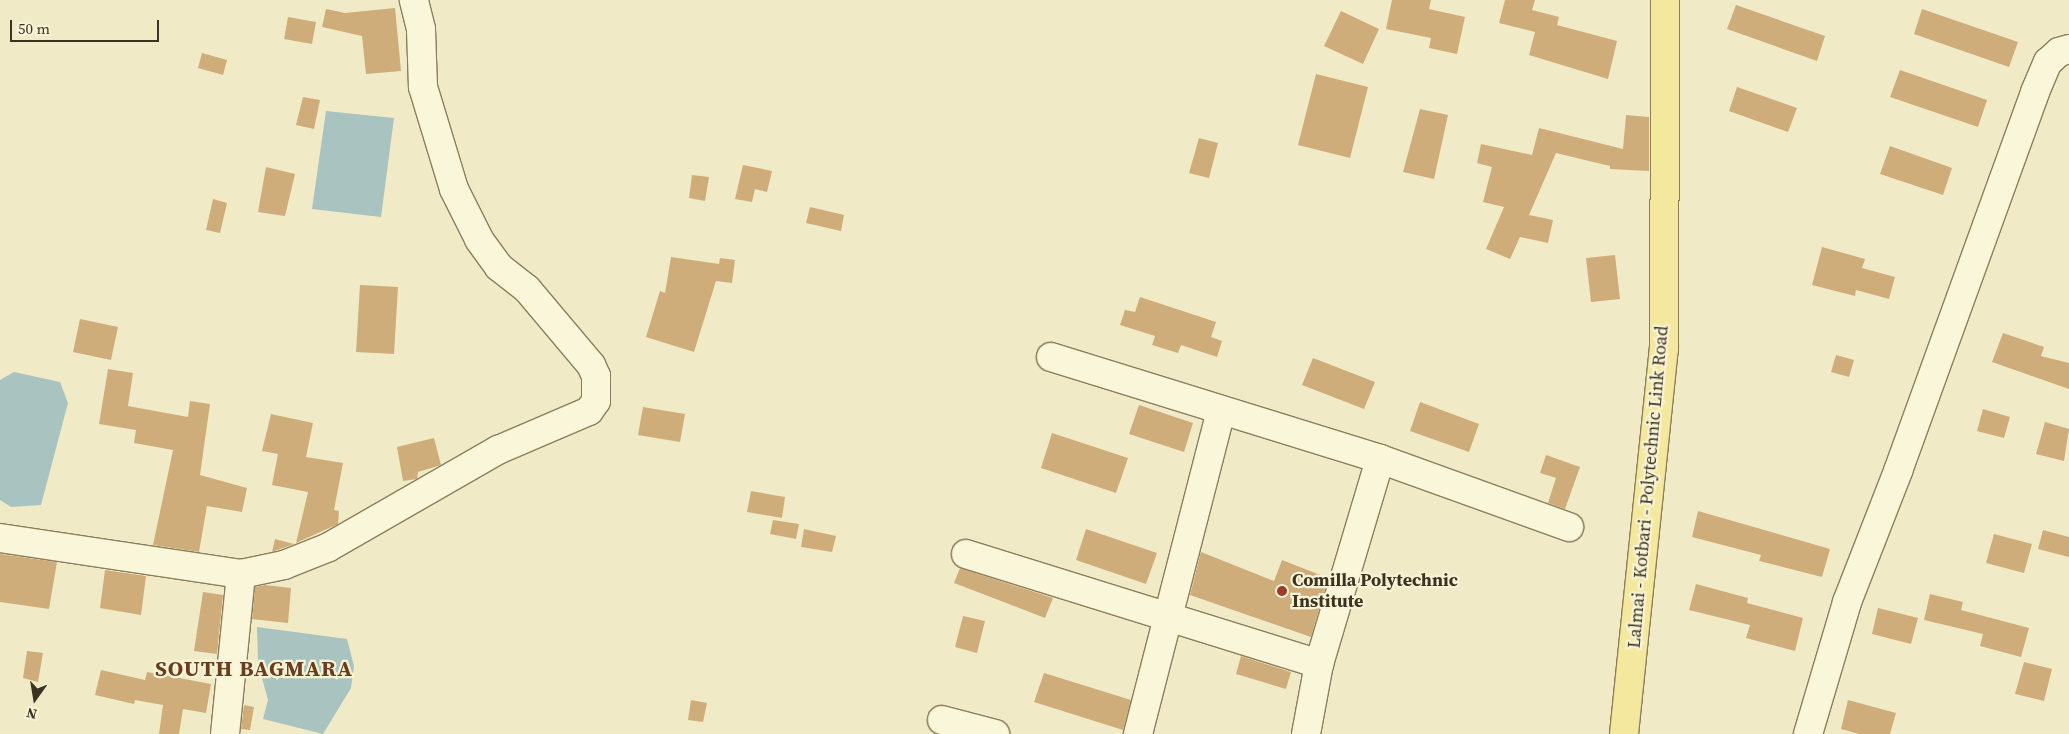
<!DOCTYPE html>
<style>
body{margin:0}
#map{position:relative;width:2069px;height:734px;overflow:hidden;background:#f0ebc6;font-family:"Source Serif 4",serif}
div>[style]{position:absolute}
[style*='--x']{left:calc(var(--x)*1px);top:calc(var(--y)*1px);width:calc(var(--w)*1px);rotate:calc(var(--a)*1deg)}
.water>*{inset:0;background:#a8c3c0}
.building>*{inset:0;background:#cfad7b}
.roads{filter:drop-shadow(1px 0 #8c7e5b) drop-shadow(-1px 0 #8c7e5b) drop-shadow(0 1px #8c7e5b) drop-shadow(0 -1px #8c7e5b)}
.minor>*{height:28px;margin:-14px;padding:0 14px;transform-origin:14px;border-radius:14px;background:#faf6da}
.major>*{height:28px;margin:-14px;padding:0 14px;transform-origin:14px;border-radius:14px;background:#f3e89e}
.dots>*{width:14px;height:14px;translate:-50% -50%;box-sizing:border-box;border:2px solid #f7f3d6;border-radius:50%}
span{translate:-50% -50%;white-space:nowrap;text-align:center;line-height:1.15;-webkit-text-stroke:4.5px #f7f3d6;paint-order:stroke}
.street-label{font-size:18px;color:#3c321f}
.poi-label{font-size:18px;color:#3c321f;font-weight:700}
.left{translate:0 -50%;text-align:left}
.district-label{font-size:22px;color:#6a3b1d;font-weight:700;letter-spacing:1px}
.north{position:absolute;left:10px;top:674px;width:50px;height:50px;-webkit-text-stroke:4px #f7f3d6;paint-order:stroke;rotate:193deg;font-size:14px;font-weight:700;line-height:20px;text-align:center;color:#3c321f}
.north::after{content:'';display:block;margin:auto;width:18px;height:22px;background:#3c321f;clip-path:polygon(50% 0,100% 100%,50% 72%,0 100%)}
.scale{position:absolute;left:10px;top:20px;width:149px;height:22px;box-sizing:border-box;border:2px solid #3c321f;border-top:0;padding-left:6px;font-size:15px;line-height:18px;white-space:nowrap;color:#3c321f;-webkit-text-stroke:4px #f7f3d6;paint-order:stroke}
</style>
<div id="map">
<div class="water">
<i style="clip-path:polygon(326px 111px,394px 118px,381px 217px,312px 209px)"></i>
<i style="clip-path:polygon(14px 372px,60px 382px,68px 403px,41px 505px,11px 507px,0 500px,0 380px)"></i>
<i style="clip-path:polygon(257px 627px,347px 639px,354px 666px,351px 688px,323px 734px,263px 719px,268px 700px,258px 663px)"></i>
</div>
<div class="building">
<i style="clip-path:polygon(1392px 0,1431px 0,1429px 9px,1465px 17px,1457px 54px,1429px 48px,1431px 38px,1386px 29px)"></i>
<i style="clip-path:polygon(1505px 0,1535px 0,1532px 10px,1559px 17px,1557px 25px,1617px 41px,1608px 79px,1529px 55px,1535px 32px,1499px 23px)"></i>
<i style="clip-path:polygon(1736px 5px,1825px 36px,1817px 61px,1727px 29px)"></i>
<i style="clip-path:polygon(395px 8px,401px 71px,366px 74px,362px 36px,322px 27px,326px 9px,345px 13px)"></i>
<i style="clip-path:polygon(1922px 9px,2018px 42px,2009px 67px,1914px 34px)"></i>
<i style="clip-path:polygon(1341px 11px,1379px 29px,1363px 64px,1324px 46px)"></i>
<i style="clip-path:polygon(288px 17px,316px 22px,312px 44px,284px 39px)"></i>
<i style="clip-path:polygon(202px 53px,227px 60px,223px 75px,198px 68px)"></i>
<i style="clip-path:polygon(1900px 70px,1987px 100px,1978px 127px,1890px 97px)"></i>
<i style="clip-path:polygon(1316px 74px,1368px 87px,1350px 158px,1298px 145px)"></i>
<i style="clip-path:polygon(1737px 87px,1797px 108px,1788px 132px,1729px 111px)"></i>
<i style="clip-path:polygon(303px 97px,320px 100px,314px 129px,296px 125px)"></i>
<i style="clip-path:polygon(1420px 109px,1448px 115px,1434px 179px,1403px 172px)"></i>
<i style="clip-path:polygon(1626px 115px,1649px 117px,1649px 171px,1610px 169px,1610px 166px,1556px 153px,1529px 215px,1553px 220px,1548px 243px,1520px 237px,1510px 259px,1486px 249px,1504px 207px,1483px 202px,1492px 167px,1477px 163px,1481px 144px,1532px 155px,1539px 128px,1623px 149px)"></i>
<i style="clip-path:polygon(1199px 138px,1218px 143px,1209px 178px,1189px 173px)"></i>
<i style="clip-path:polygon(1890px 146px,1952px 168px,1943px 195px,1880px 174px)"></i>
<i style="clip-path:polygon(743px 165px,772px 171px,767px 192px,755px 189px,752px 202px,735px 199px)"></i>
<i style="clip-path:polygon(266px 167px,295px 174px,285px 216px,258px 212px)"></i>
<i style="clip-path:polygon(692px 175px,709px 177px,705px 201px,689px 198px)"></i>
<i style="clip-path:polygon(213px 199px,227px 203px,220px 233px,206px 230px)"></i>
<i style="clip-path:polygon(810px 207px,844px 215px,841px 231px,806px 223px)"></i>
<i style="clip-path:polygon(1822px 247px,1865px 259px,1862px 268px,1895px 277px,1889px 299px,1856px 290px,1855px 296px,1812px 285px)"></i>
<i style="clip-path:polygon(1615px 255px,1620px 299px,1591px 302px,1586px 258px)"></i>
<i style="clip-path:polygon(671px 257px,719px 264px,720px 258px,735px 260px,732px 283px,716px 281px,694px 352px,646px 337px,660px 291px,665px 293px)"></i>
<i style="clip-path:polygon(360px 285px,398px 287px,394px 354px,356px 352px)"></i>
<i style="clip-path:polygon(1140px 297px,1216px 322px,1211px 337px,1222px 341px,1217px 357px,1181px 345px,1178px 353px,1152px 345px,1155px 336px,1120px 325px,1125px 310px,1135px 312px)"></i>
<i style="clip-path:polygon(80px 319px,118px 327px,111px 360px,73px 352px)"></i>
<i style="clip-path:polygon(2003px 333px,2044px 347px,2041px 356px,2069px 363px,2069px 389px,1992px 362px)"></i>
<i style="clip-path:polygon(1836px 355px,1854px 360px,1849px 377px,1831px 372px)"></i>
<i style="clip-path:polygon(1313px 358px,1375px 382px,1364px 409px,1302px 385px)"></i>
<i style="clip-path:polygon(108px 369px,133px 373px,128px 406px,188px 417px,190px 401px,210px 404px,200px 475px,247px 488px,242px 512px,207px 506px,199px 552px,153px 545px,173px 450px,134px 443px,136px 430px,99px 424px)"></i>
<i style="clip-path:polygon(1420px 402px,1479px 424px,1469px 452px,1410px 431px)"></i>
<i style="clip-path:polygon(1139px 405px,1193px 423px,1184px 452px,1129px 434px)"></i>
<i style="clip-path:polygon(643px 407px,685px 414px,680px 442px,638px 435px)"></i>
<i style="clip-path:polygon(1983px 409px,2010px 417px,2004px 438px,1977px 431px)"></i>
<i style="clip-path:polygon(271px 414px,313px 423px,306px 457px,343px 463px,334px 510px,339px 511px,338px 524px,296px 543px,308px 492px,272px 485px,278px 454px,262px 451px)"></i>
<i style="clip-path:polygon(2045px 422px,2069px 429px,2064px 461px,2036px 454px)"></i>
<i style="clip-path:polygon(1052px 433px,1128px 458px,1116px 493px,1041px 468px)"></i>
<i style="clip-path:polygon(434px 438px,441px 465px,418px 472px,417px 479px,403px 481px,397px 447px)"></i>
<i style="clip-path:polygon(1546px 455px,1580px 467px,1565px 509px,1548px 503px,1556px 478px,1540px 473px)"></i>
<i style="clip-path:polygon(751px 491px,785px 497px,782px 518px,747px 512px)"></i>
<i style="clip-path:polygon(1698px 511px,1830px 549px,1822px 577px,1759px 561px,1761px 555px,1692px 537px)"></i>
<i style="clip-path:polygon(773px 520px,799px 524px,796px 539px,770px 534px)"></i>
<i style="clip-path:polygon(804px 529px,836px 536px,832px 552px,801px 547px)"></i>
<i style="clip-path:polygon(1086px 529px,1157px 553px,1146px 584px,1076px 560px)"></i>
<i style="clip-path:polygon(2043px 530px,2069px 537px,2069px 557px,2038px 549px)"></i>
<i style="clip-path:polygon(1994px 534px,2032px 544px,2024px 573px,1986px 563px)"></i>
<i style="clip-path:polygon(275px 539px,294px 544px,272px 552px)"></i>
<i style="clip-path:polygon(1201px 552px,1274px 581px,1282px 560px,1328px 578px,1311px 637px,1190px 595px)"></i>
<i style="clip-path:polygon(0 554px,57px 562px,49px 609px,0 602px)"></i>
<i style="clip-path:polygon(960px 568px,1053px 598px,1045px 618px,954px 583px)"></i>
<i style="clip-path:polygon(105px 570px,146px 576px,141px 615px,100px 608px)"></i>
<i style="clip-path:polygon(1696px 584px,1748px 598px,1747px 603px,1803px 618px,1795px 651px,1746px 638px,1750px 625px,1689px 610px)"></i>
<i style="clip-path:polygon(265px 585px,291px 588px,288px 623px,252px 619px,255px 587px)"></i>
<i style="clip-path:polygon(203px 592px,223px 595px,217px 654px,194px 651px)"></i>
<i style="clip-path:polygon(1930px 594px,1963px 602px,1961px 610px,2029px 628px,2021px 657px,1980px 646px,1983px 634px,1924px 620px)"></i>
<i style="clip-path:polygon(1878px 608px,1918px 618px,1911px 644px,1872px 634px)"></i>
<i style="clip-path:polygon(963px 616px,985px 621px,977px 653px,955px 647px)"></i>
<i style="clip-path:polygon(27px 651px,43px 653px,38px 682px,23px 678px)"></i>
<i style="clip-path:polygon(1241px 656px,1291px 672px,1286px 689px,1236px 674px)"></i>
<i style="clip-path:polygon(2024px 662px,2052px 669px,2044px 701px,2015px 694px)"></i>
<i style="clip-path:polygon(101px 670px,145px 680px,147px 672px,211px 684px,206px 713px,183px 709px,179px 734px,159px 734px,163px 705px,135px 700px,134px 704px,95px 695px)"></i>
<i style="clip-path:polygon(1044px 673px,1131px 700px,1123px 730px,1034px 702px)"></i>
<i style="clip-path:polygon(691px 700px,707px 703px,703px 722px,688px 720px)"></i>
<i style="clip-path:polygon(1848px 700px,1896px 713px,1890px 734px,1859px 734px,1841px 729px)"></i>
<i style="clip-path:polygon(244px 705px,254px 707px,250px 730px,241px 729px)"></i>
</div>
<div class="roads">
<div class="minor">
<i style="--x:1051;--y:357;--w:344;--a:17.2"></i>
<i style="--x:1380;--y:459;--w:201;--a:19.8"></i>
<i style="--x:0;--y:538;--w:244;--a:8.5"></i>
<i style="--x:966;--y:554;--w:370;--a:17.3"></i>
<i style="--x:942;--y:720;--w:55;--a:14.8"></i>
<i style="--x:225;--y:734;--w:161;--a:-84.3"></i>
<i style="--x:241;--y:574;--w:44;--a:-11.8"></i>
<i style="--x:284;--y:565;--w:48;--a:-21.8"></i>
<i style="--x:329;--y:547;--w:195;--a:-29.9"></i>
<i style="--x:498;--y:450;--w:99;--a:-23.2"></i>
<i style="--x:589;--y:411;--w:12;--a:-55"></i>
<i style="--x:596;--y:401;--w:25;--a:-90"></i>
<i style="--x:596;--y:376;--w:12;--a:-114"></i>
<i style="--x:591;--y:365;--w:99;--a:-130.1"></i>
<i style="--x:527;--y:289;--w:36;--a:-142"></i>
<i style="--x:499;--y:267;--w:34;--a:-126"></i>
<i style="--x:479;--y:239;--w:56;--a:-116.6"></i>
<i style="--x:454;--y:189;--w:107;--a:-106.9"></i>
<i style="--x:423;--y:87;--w:58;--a:-92"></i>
<i style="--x:421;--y:29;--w:30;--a:-104"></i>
<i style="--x:1138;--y:734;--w:334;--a:-75.6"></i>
<i style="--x:1306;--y:734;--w:71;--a:-79.5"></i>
<i style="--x:1319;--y:664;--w:214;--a:-73.4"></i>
<i style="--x:1808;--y:734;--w:138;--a:-73.5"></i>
<i style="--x:1847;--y:602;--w:141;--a:-68.7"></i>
<i style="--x:1898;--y:471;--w:403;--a:-70.1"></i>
<i style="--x:2035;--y:92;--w:33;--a:-67"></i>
<i style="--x:2048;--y:62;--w:15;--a:-42"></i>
<i style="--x:2059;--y:52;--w:10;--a:-17"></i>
</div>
<div class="major">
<i style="--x:1624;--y:734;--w:387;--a:-84.1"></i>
<i style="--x:1664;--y:349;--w:349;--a:-89.8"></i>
</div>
</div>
<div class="dots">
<i style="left:1282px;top:591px;background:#9d3d29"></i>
</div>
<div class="street-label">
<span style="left:1648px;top:487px;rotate:-85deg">Lalmai - Kotbari - Polytechnic Link Road</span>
</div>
<div class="poi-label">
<span class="left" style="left:1292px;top:591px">Comilla Polytechnic<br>Institute</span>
</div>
<div class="district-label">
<span style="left:254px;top:669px">SOUTH BAGMARA</span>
</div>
<div class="north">N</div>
<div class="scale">50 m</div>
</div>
